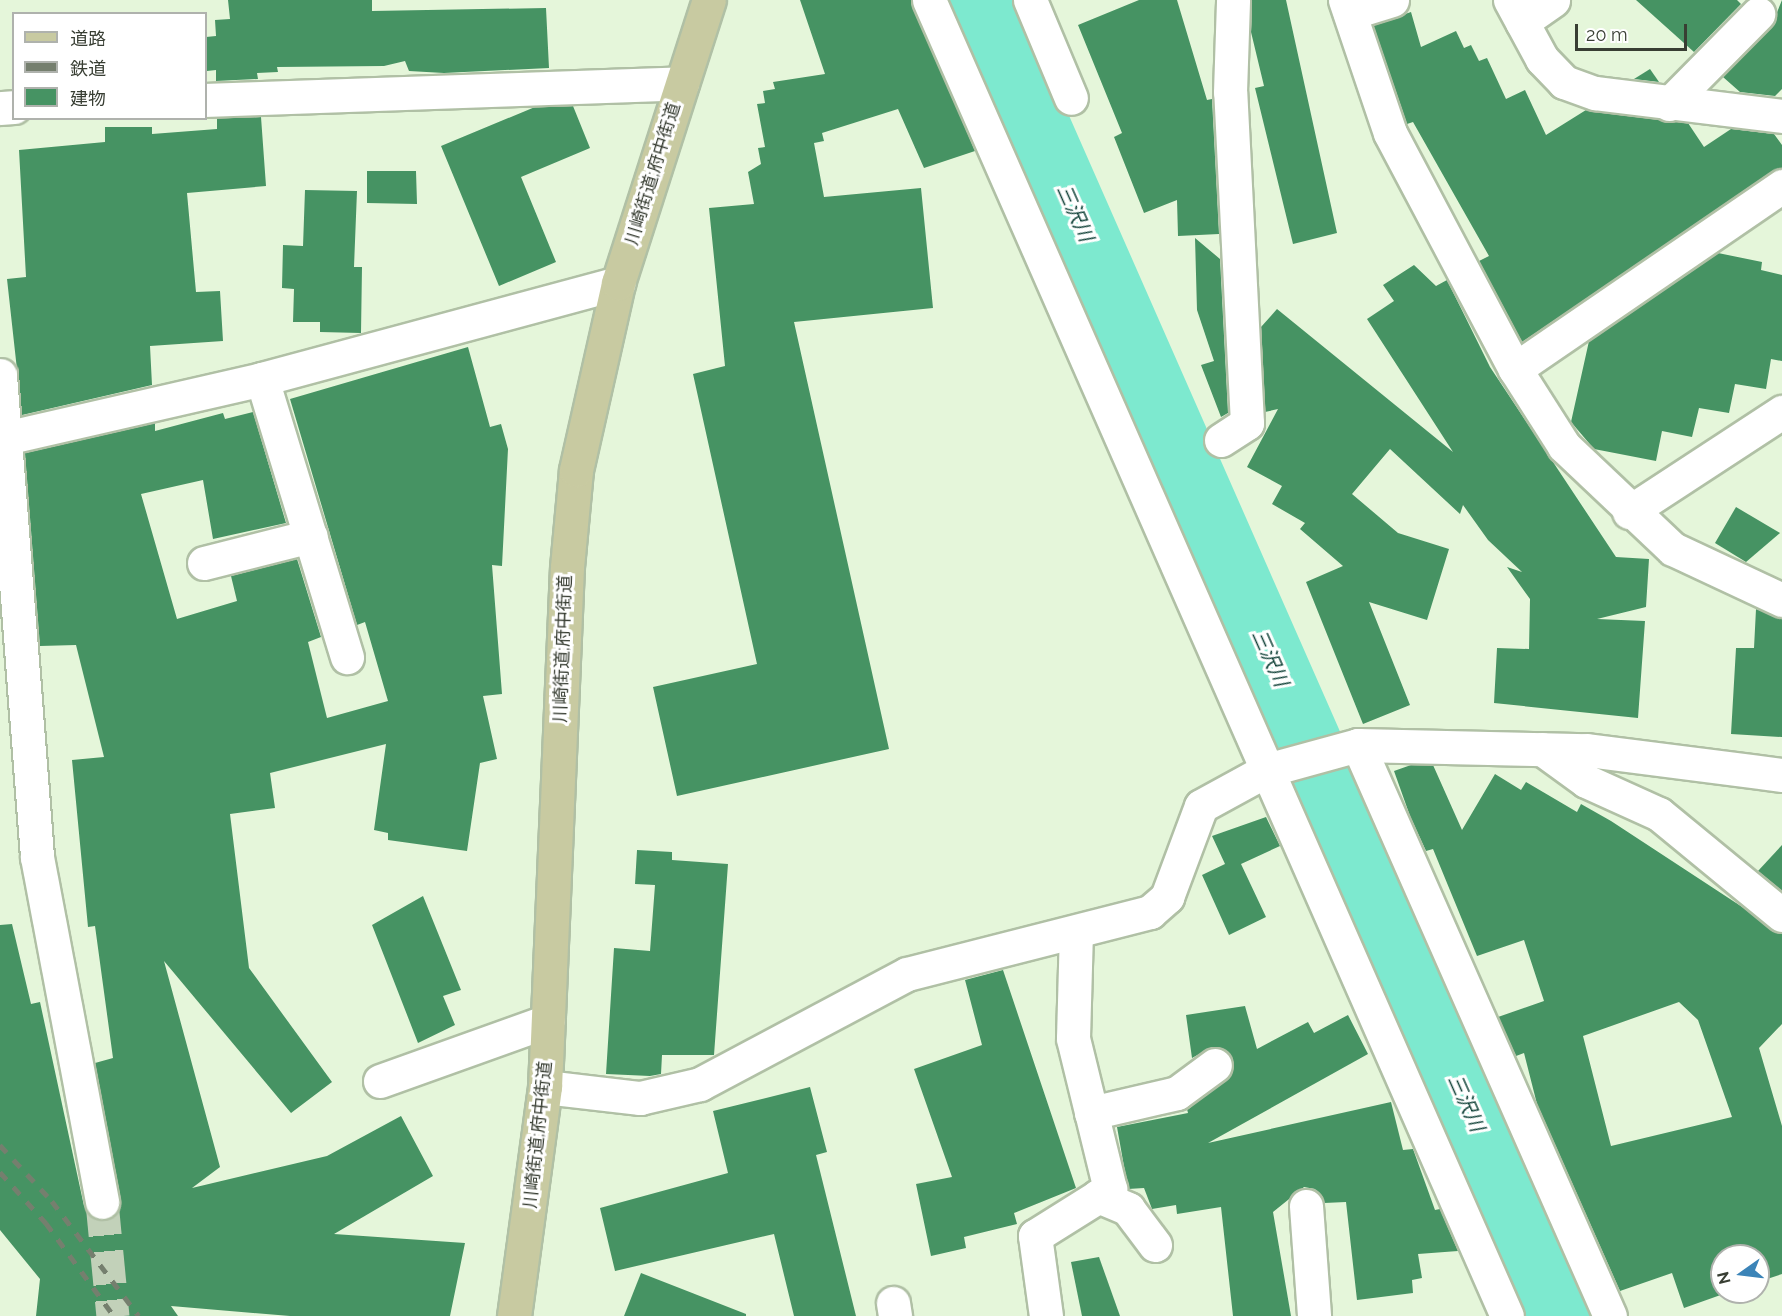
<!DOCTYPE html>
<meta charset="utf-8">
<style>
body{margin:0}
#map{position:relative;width:1782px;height:1316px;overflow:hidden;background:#e5f6da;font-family:Raleway,"Noto Sans JP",sans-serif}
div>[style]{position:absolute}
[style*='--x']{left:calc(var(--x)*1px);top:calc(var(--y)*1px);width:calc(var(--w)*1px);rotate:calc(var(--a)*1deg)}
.river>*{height:68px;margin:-34px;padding:0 34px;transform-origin:34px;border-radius:34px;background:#7de9cf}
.building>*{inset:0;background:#469363}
.minor-tunnel>*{height:33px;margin-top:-16.5px;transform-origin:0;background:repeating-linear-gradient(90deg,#c2d1b9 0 33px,transparent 0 49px)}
.roads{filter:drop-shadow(2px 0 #b0c0a5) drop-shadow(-2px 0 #b0c0a5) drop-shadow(0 2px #b0c0a5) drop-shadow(0 -2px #b0c0a5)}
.minor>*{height:33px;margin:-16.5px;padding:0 16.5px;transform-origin:16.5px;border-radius:16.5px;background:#fff}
.major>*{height:33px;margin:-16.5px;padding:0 16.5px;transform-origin:16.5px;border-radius:16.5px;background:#c8caa1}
.rail>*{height:4.5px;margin-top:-2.25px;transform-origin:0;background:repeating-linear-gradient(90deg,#757f6e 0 10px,transparent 0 20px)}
span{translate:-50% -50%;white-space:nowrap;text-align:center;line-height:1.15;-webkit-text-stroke:6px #fff;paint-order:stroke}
.street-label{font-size:18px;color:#383e33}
.water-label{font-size:20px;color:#0d3f35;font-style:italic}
.legend{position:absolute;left:12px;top:12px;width:195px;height:108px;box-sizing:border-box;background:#fff;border:2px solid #afb2ad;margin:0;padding:8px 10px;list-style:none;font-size:18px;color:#383e33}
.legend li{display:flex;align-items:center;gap:12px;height:30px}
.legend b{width:30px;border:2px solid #afb2ad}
.north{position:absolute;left:1710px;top:1244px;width:60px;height:60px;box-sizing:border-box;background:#fff;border:2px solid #afb2ad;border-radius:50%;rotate:256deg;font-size:16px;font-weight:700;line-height:24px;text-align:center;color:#383e33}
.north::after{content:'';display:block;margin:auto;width:21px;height:27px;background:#3b84b8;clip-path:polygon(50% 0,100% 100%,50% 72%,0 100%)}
.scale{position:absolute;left:1575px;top:24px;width:112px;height:27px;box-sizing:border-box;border:3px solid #383e33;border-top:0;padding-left:8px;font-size:18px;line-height:21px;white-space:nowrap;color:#383e33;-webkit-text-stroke:4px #fff;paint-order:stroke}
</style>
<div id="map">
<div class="river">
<i style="--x:981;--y:0;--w:1438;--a:66.25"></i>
</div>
<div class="building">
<i style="clip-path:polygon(228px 0,372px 0,372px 11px,546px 8px,549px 68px,444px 73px,409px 71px,405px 61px,384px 66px,277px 67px,278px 72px,257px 73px,258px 79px,216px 81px,216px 70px,207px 71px,206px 37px,216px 36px,215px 20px,230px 19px)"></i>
<i style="clip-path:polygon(800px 0,911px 0,975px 151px,924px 168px,898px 109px,822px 133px,824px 141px,814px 143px,824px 197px,921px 188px,933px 308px,794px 322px,889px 749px,677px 796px,653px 687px,757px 664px,693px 374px,725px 366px,709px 208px,754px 204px,748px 172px,761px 164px,758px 148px,765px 147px,757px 104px,765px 103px,763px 91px,775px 89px,773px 82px,825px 74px)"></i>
<i style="clip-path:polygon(1139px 0,1177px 0,1207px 100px,1212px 99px,1219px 234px,1178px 236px,1177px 200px,1144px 213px,1114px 137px,1122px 133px,1078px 25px)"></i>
<i style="clip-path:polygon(1252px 0,1286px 0,1337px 233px,1293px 244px,1255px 88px,1264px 86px,1251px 32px)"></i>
<i style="clip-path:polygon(1636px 0,1737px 0,1741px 4px,1694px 52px)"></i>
<i style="clip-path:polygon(1782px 0,1782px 89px,1775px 96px,1740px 92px,1723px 77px,1771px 27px)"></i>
<i style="clip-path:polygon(1411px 12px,1421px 47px,1456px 31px,1464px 48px,1471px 45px,1479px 61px,1487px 58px,1506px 99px,1525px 90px,1546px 135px,1586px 110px,1688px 123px,1704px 147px,1731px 129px,1774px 134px,1782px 145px,1782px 168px,1522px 342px,1479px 261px,1489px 256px,1413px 122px,1407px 124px,1373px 25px)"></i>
<i style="clip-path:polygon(1650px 69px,1659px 82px,1634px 79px)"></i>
<i style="clip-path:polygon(573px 106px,590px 148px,521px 177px,556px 262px,499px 286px,441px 146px,535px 107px)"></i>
<i style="clip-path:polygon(261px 117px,266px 186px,187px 193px,196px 292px,220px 291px,223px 341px,150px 346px,152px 385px,22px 415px,7px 279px,26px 277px,19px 150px,105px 142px,105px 127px,152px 127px,152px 134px,217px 129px,217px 118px)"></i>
<i style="clip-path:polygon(367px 171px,416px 171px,417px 204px,367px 203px)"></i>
<i style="clip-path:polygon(305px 190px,357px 191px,354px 267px,362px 267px,361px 333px,320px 332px,320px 322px,293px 322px,294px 289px,282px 288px,283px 245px,303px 246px)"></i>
<i style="clip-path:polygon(1195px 238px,1220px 259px,1228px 413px,1221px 417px,1201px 365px,1214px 361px,1197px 310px)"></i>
<i style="clip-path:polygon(1718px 253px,1762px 262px,1761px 270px,1782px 275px,1782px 361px,1771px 359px,1766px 389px,1735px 384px,1729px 413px,1699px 408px,1692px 437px,1662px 431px,1656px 461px,1594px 449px,1571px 422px,1589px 341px)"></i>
<i style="clip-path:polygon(1414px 265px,1436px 286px,1447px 280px,1490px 367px,1616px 557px,1649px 559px,1646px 607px,1597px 619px,1645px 621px,1638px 718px,1494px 703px,1497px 648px,1529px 649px,1530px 599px,1507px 567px,1522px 572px,1488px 540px,1463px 505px,1460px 514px,1390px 449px,1352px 494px,1398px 533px,1449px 549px,1427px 620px,1369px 602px,1410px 705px,1363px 724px,1306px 582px,1343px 566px,1300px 529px,1305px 523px,1272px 504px,1282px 486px,1247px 467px,1278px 409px,1265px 412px,1261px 327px,1277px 309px,1453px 452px,1367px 319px,1394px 301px,1383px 285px)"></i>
<i style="clip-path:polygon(468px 347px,490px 427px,501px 424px,508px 449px,502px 566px,492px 565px,502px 694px,483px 696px,497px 759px,480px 763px,467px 851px,388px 840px,388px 833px,374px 830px,386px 744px,270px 773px,275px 808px,230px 814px,249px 968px,332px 1082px,291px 1113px,164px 961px,220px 1167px,192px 1188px,327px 1156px,401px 1116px,433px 1176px,334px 1234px,465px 1243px,450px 1316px,290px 1316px,171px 1306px,178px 1316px,36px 1316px,40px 1279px,0 1230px,0 925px,12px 924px,31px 1004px,40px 1002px,84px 1206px,95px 1219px,106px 1220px,119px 1209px,120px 1199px,95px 1063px,113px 1058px,95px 926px,88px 927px,72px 760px,104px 757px,76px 645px,40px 646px,25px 453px,155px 423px,155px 431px,223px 413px,225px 419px,253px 412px,286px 523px,213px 539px,203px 480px,141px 494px,177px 619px,237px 601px,231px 576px,297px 559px,321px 637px,308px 642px,327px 718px,388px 701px,365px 622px,357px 625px,290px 399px)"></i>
<i style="clip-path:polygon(1736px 507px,1780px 533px,1746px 562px,1715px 543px)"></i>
<i style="clip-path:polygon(1756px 609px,1782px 618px,1782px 737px,1731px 734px,1736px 648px,1754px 648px)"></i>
<i style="clip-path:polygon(evenodd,1411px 765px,1433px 765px,1462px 830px,1495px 774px,1521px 790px,1526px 782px,1577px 812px,1581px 804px,1611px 821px,1782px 933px,1782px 1024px,1759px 1048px,1782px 1126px,1782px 1274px,1758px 1282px,1758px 1256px,1722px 1256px,1722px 1292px,1729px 1292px,1684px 1308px,1672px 1273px,1620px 1291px,1537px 1104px,1524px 1053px,1516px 1056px,1498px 1017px,1544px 1001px,1524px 940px,1477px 956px,1433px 849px,1426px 851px,1410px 816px,1394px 771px,1411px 765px,1679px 1002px,1698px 1020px,1732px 1117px,1611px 1146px,1583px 1036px,1679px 1002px)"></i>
<i style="clip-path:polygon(1266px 817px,1280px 846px,1241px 864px,1266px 917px,1229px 935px,1202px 875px,1225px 864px,1212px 836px)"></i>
<i style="clip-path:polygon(1782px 845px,1782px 891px,1758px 871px)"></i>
<i style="clip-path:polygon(637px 850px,672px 852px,672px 860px,728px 864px,714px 1055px,662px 1055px,661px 1074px,650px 1076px,606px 1074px,614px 948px,650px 951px,655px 885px,635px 884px)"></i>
<i style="clip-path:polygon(423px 896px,461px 990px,443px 996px,455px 1025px,418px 1043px,372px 925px)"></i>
<i style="clip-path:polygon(1003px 970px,1076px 1188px,1014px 1213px,1017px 1224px,964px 1237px,966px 1248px,931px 1256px,916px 1184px,952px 1177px,914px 1069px,982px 1045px,965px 980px)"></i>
<i style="clip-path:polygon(1245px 1006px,1257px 1049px,1308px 1022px,1314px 1033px,1348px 1015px,1368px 1054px,1208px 1143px,1391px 1102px,1403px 1150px,1413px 1149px,1435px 1210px,1440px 1209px,1458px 1251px,1418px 1254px,1422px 1278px,1412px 1280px,1413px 1293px,1357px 1300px,1346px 1202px,1324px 1203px,1315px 1189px,1304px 1187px,1273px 1212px,1291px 1316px,1233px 1316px,1221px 1207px,1177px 1214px,1176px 1205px,1152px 1209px,1144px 1188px,1128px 1189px,1117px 1127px,1188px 1113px,1187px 1109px,1232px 1072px,1230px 1054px,1222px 1048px,1212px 1047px,1192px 1058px,1186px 1015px)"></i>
<i style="clip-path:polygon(810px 1087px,827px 1152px,816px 1155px,856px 1316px,794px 1316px,774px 1234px,615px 1271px,600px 1208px,728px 1173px,713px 1111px)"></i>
<i style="clip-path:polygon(1099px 1257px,1120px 1316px,1082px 1316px,1071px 1262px)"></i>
<i style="clip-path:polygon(641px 1273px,746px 1314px,746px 1316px,624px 1316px)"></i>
</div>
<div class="minor-tunnel">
<i style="--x:102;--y:1202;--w:115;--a:84.5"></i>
</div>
<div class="roads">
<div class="minor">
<i style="--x:929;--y:0;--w:1437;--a:66.29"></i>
<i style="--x:1030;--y:0;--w:106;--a:67.3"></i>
<i style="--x:1345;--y:0;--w:140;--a:71.3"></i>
<i style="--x:1390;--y:133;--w:267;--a:62.1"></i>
<i style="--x:1515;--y:369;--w:91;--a:57.5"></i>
<i style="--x:1564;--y:446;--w:150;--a:43.4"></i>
<i style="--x:1673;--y:549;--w:120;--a:25.1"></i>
<i style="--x:1510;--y:0;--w:67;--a:61.5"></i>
<i style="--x:1542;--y:59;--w:32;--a:46"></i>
<i style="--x:1564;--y:82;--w:33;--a:20"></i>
<i style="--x:1595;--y:93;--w:188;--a:7"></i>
<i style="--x:1350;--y:13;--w:44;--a:-17.2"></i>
<i style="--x:1522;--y:22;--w:38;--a:-35"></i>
<i style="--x:206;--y:100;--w:476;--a:-2"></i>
<i style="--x:1669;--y:104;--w:127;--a:-45.3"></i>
<i style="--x:0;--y:108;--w:14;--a:-4"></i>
<i style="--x:1515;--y:369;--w:324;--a:-34.4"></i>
<i style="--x:0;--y:375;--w:483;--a:85.6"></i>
<i style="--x:37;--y:857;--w:351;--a:79.3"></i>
<i style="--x:262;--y:379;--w:291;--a:73"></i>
<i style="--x:5;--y:438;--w:264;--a:-12.9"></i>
<i style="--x:262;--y:379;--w:369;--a:-15.1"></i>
<i style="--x:1221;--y:440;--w:31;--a:-33"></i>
<i style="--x:1247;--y:423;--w:331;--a:-92.9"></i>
<i style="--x:1230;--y:92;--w:92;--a:-88.1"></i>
<i style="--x:1629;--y:512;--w:183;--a:-33.2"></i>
<i style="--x:204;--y:563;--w:110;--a:-14.2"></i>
<i style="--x:1358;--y:745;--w:624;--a:66.19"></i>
<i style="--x:1542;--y:749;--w:54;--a:36"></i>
<i style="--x:1586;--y:781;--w:80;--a:24.3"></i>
<i style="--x:1659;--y:814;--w:159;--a:39.4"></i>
<i style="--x:380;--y:1081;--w:178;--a:-19.7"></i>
<i style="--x:545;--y:1087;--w:96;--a:6.6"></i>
<i style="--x:640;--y:1098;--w:62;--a:-13.1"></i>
<i style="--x:700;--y:1084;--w:234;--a:-28"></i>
<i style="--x:907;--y:974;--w:251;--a:-14.3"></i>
<i style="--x:1150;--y:912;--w:23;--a:-41"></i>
<i style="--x:1167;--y:897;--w:97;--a:-69.5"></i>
<i style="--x:1201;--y:806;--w:75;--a:-28.6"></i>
<i style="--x:1267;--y:770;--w:94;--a:-15.4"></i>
<i style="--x:1358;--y:745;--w:229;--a:1.3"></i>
<i style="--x:1587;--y:750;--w:197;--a:7.3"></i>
<i style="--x:1091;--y:1113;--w:88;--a:-13.1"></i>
<i style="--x:1177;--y:1093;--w:47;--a:-36.4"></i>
<i style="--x:1098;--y:1196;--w:33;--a:23"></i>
<i style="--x:1128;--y:1209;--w:45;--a:53.1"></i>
<i style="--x:1306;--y:1206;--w:110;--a:85.8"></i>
<i style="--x:893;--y:1303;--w:13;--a:81"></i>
<i style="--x:1046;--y:1316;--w:81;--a:-97.8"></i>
<i style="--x:1035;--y:1236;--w:89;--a:-32.1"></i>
<i style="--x:1110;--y:1189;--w:155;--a:-103.8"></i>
<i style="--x:1073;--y:1038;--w:105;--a:-88.4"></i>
</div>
<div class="major">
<i style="--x:514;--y:1316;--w:231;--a:-82.3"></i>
<i style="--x:545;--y:1087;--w:520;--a:-87.58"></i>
<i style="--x:567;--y:567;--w:97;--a:-84.7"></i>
<i style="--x:576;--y:470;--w:192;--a:-77.3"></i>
<i style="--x:618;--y:283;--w:297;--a:-72.2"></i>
</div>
</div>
<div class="rail">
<i style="--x:0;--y:1145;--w:76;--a:47.1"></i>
<i style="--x:52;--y:1201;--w:144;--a:52.9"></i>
<i style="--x:0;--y:1172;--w:69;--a:48"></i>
<i style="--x:46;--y:1223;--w:115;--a:53.8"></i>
</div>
<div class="street-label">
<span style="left:653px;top:174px;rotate:-73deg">川崎街道;府中街道</span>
<span style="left:563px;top:649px;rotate:-88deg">川崎街道;府中街道</span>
<span style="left:538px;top:1135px;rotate:-84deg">川崎街道;府中街道</span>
</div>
<div class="water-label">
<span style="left:1075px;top:213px;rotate:66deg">三沢川</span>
<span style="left:1270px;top:658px;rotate:66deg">三沢川</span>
<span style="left:1466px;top:1103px;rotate:66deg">三沢川</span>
</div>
<ul class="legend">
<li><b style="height:8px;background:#c8caa1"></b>道路</li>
<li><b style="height:8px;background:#757f6e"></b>鉄道</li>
<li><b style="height:16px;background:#469363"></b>建物</li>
</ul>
<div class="north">N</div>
<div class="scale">20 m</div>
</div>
